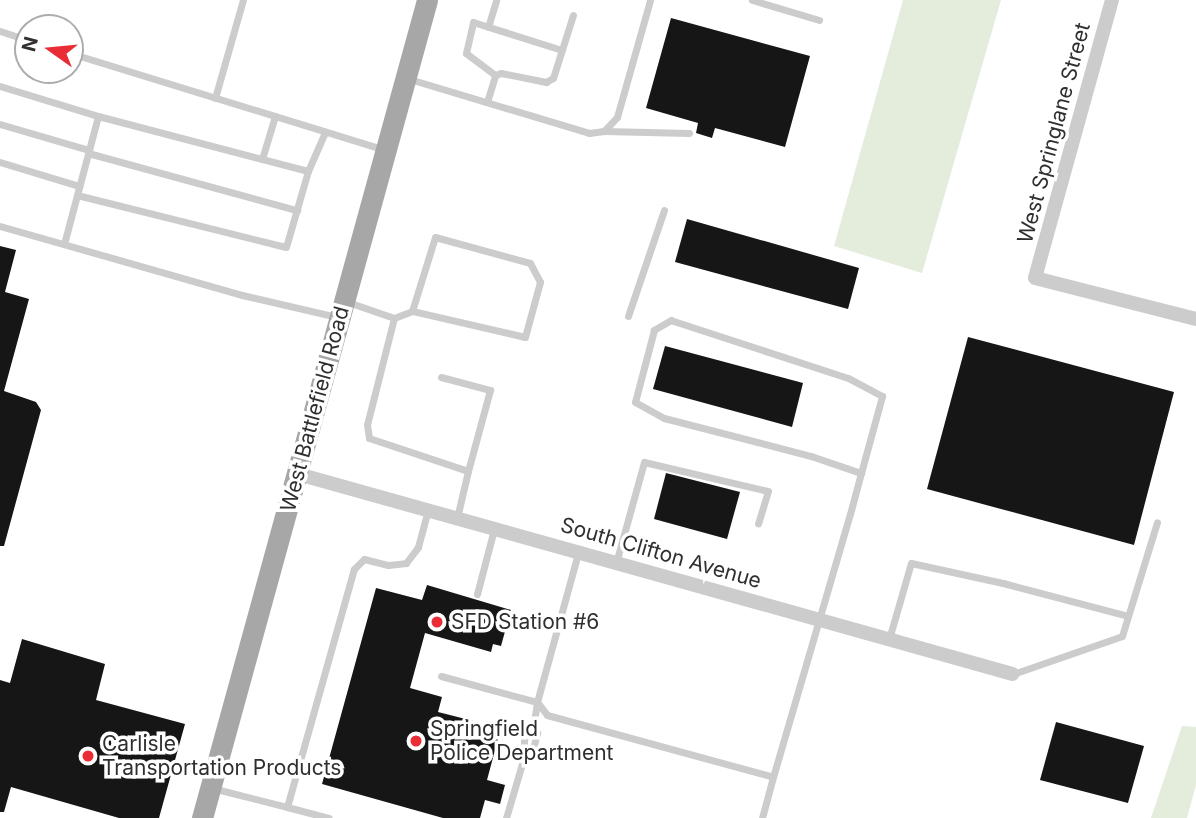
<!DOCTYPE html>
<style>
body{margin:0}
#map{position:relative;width:1196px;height:818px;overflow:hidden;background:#fff;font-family:Inter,sans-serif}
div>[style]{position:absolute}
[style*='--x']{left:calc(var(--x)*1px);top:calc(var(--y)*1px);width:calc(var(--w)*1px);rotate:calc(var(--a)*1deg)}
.green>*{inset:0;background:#e4ecdc}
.building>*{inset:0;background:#161616}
.lane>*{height:7px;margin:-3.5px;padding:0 3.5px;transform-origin:3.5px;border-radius:3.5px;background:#ccc}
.street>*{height:14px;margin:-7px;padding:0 7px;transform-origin:7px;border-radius:7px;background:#ccc}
.primary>*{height:21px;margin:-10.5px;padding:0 10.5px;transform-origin:10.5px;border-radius:10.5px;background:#a7a7a7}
.dots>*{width:19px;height:19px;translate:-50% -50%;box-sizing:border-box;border:4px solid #fff;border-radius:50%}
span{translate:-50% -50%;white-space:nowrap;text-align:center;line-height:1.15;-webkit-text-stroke:7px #fff;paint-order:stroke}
.street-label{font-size:21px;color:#2f2f2f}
.poi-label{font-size:21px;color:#2f2f2f}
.left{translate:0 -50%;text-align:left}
.north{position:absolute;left:14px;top:14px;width:70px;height:70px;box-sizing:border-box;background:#fff;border:2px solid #acacac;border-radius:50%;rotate:285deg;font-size:19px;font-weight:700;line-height:28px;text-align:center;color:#2f2f2f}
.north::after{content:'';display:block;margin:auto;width:24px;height:32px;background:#ea2c36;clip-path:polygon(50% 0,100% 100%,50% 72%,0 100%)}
</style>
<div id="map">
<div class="green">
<i style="clip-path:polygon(903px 0,1001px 0,922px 273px,834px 246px)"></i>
<i style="clip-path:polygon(1182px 726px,1196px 727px,1196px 785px,1187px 818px,1151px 818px)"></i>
</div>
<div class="building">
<i style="clip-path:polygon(671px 18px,810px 56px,785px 147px,715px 128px,712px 138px,696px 133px,698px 123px,646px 108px)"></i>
<i style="clip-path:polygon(687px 219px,859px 268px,848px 309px,675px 262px)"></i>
<i style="clip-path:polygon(0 246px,16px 250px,5px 292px,29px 299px,4px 391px,36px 402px,41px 410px,4px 546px,0 546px)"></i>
<i style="clip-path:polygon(968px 337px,1174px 392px,1134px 545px,927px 489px)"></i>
<i style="clip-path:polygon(665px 346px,803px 383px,792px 427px,653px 389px)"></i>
<i style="clip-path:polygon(666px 473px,740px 492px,727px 539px,654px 519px)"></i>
<i style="clip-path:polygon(427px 585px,511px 610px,501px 646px,493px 644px,491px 652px,425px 633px,410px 688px,442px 697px,438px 712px,501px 728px,487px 780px,505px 785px,500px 804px,485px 800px,480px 818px,443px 818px,322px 784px,376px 588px,422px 600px)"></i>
<i style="clip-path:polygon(22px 639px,105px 664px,96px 700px,185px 724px,159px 818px,119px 818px,11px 787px,4px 812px,0 812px,0 680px,10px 683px)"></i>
<i style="clip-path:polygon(1056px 722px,1144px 746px,1128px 803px,1040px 780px)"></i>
</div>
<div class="lane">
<i style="--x:752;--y:0;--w:70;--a:16.6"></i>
<i style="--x:488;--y:27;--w:28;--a:-73"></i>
<i style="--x:0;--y:31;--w:29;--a:18"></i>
<i style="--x:70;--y:53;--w:326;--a:17.1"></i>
<i style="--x:495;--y:75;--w:36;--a:-143"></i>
<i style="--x:466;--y:53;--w:32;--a:-77"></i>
<i style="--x:473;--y:22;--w:93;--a:17.5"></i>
<i style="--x:406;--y:78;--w:191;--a:16.7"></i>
<i style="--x:589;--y:133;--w:15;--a:-8"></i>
<i style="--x:604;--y:131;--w:19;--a:-47"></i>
<i style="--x:617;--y:117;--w:122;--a:-74.2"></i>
<i style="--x:0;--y:86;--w:102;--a:17"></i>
<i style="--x:215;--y:98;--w:102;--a:-74.1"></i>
<i style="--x:487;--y:102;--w:28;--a:-73"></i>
<i style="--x:495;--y:75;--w:6;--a:-18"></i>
<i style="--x:501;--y:73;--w:46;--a:11.3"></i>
<i style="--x:546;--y:82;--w:8;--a:-30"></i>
<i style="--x:553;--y:78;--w:66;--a:-72.4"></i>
<i style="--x:0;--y:124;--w:93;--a:16.3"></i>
<i style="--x:604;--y:131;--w:85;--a:1.3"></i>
<i style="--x:88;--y:153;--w:217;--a:15.3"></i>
<i style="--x:0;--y:162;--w:83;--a:16.9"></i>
<i style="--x:308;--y:171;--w:43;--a:-66.4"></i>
<i style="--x:77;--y:195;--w:215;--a:14"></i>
<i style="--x:286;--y:247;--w:79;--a:-73.9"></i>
<i style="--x:308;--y:171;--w:48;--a:-165.4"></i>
<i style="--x:0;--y:226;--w:252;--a:15.9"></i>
<i style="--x:242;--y:295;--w:98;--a:13"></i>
<i style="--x:64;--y:244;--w:132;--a:-75.1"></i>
<i style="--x:98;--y:116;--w:170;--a:14.7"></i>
<i style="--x:262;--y:159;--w:45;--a:-73.2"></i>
<i style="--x:345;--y:301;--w:52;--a:19.1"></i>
<i style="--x:394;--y:318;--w:110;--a:104.2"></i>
<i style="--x:367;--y:425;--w:13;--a:81"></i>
<i style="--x:369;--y:438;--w:104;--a:18.4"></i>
<i style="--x:468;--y:471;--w:48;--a:103.2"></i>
<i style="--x:628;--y:316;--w:112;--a:-71.2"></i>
<i style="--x:394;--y:318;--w:19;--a:-21"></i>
<i style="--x:412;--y:311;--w:77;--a:-72.7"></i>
<i style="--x:435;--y:237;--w:98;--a:15.3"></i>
<i style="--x:530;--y:263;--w:21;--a:62"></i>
<i style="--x:540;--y:282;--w:57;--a:105.3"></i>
<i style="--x:525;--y:337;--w:116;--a:-167"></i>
<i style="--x:441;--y:377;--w:51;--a:14.9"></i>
<i style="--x:490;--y:390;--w:84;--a:105.2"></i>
<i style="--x:616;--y:563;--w:105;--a:-74.5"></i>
<i style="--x:644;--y:462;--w:127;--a:13.2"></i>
<i style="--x:768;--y:491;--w:34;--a:107"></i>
<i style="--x:477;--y:594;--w:67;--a:-75.3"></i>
<i style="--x:889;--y:639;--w:79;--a:-73.9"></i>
<i style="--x:911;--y:563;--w:94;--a:12.3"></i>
<i style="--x:1003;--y:583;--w:129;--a:14.8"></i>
<i style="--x:1013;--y:674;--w:115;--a:-19.2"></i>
<i style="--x:1122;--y:636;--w:119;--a:-72.9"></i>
<i style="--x:441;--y:676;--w:99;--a:15.2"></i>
<i style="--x:537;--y:702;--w:155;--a:-74.6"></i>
<i style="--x:537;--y:702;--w:16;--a:52"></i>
<i style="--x:547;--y:715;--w:234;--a:15.3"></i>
<i style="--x:773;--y:777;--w:274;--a:-73.7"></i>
<i style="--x:850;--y:514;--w:42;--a:-75"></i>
<i style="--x:861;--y:473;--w:80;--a:-74.7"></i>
<i style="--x:882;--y:396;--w:38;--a:-152"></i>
<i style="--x:848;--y:378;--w:186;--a:-161.9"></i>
<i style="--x:671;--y:320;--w:20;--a:150"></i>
<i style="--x:654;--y:330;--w:74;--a:104.8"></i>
<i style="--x:635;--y:402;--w:33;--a:29"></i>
<i style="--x:664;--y:418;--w:152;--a:14.5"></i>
<i style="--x:811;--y:456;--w:53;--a:18.8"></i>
<i style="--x:533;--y:728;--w:6;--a:171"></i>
<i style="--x:527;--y:729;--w:11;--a:105"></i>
<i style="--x:524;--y:740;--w:17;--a:90"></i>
<i style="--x:524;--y:757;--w:9;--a:-27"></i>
<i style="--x:532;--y:753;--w:21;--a:-76"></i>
<i style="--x:537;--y:733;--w:6;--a:-129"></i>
<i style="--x:533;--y:728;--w:26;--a:-81"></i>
<i style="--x:212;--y:788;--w:77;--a:14.2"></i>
<i style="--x:287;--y:807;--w:247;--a:-74.3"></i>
<i style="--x:354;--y:569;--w:14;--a:-45"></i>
<i style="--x:364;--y:559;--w:25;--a:14"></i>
<i style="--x:388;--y:565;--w:18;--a:-6"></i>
<i style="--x:406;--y:563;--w:20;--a:-53"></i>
<i style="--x:418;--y:547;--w:38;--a:-75"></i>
<i style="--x:287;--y:807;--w:43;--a:14.7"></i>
<i style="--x:506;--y:818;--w:64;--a:-73.6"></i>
<i style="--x:762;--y:818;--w:42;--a:-75"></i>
</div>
<div class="street">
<i style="--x:1112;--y:0;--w:288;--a:105.5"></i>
<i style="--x:1035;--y:278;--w:166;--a:14.3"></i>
<i style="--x:298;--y:474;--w:742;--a:15.63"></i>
</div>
<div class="primary">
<i style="--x:202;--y:818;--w:848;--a:-74.62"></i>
</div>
<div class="dots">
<i style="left:437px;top:622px;background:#ea2c36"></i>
<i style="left:416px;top:741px;background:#ea2c36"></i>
<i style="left:88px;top:756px;background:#ea2c36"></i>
</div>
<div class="street-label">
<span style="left:1054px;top:133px;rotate:-75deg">West Springlane Street</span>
<span style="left:315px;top:409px;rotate:-75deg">West Battlefield Road</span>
<span style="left:661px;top:553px;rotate:16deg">South Clifton Avenue</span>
</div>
<div class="poi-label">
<span class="left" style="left:451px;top:622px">SFD Station #6</span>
<span class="left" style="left:430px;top:741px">Springfield<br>Police Department</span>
<span class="left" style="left:102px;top:756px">Carlisle<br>Transportation Products</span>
</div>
<div class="north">N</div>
</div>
